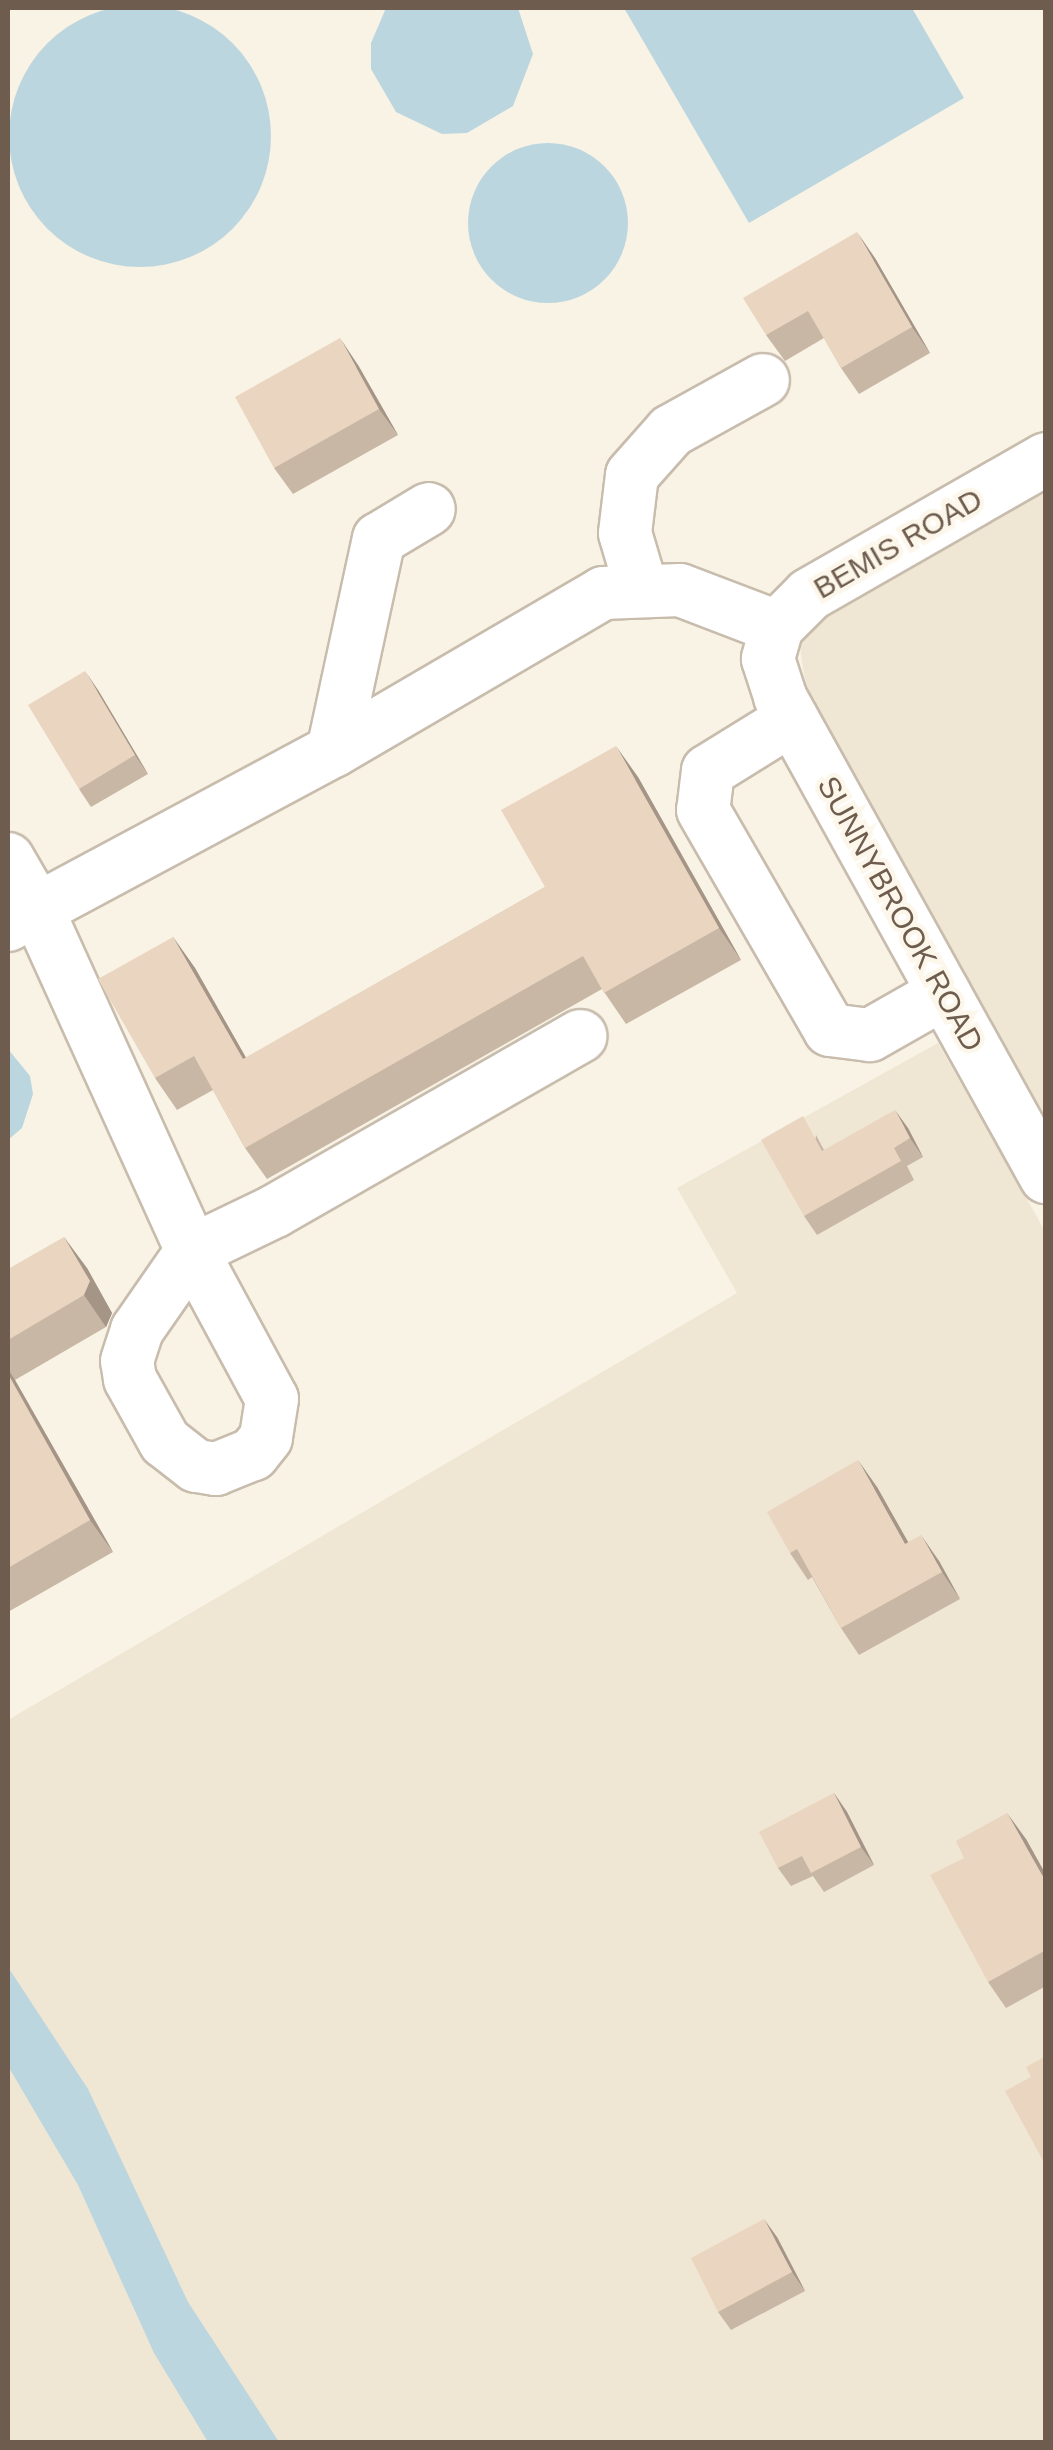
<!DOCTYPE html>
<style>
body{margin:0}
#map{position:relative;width:1053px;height:2450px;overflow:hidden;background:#f9f3e5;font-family:Arial,sans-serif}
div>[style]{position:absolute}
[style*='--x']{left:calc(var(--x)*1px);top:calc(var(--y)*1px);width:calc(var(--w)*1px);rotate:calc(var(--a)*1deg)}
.residential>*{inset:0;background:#efe6d4}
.water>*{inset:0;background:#bcd6df}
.round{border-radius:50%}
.roads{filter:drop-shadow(2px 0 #c8bcad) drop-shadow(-2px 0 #c8bcad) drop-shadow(0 2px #c8bcad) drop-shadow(0 -2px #c8bcad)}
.minor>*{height:52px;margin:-26px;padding:0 26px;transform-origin:26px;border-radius:26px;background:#fff}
.wall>*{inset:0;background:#c9b7a5}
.shaded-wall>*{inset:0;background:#a49586}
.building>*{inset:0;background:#ead5c0}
span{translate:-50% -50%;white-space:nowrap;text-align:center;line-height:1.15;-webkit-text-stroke:9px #fcf7ea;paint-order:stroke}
.street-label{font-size:30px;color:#6e5d4e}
.frame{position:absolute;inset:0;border:10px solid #6e5d4e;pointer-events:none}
</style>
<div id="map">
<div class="residential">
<i style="clip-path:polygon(1045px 485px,1045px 1121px,806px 686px,800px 647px,820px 613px)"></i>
<i style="clip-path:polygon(938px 1043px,1045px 1231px,1045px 2442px,8px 2442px,8px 1720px,737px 1293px,677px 1188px)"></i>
</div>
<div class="water">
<i class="round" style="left:9px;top:5px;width:262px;height:262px"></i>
<i style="clip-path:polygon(386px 8px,518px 8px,533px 54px,513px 106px,467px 133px,442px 134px,396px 112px,371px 69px,371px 43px)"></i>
<i style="clip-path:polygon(624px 8px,912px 8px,964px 98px,749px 223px)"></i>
<i class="round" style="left:468px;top:143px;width:160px;height:160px"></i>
<i style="clip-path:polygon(8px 1049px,30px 1076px,33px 1094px,22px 1128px,8px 1140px)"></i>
<i style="clip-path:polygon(8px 1967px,88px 2089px,188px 2302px,279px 2442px,208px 2442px,154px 2353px,78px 2185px,8px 2066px)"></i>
</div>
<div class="roads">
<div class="minor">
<i style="--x:1046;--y:459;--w:273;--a:150.2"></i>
<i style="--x:809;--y:595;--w:45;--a:135"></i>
<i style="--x:777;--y:627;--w:33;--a:106"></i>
<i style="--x:768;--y:659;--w:40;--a:72"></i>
<i style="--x:780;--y:697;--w:549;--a:61.01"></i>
<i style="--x:641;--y:587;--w:56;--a:-106.5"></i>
<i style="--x:625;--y:533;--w:58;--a:-83.1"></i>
<i style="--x:632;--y:475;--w:59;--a:-48.4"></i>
<i style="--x:671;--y:431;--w:105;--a:-29"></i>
<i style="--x:792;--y:719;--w:99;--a:148.2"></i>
<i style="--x:708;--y:771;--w:39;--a:97"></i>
<i style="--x:703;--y:810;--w:254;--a:60"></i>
<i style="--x:830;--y:1030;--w:40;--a:7.1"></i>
<i style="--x:870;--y:1035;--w:85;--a:-29.6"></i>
<i style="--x:333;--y:751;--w:217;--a:-77.8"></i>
<i style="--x:379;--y:539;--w:58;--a:-31"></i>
<i style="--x:8;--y:859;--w:58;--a:59.9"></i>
<i style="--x:37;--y:909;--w:375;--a:65.6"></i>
<i style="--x:192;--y:1251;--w:168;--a:61.6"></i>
<i style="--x:272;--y:1399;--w:39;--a:99"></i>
<i style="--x:266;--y:1438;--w:21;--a:129"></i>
<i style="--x:253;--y:1454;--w:40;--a:158"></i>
<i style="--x:216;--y:1469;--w:20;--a:-171"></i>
<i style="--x:196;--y:1466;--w:39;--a:-142"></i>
<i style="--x:165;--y:1442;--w:72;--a:-119.1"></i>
<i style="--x:130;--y:1379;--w:18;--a:-99"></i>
<i style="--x:127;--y:1361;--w:33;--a:-72"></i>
<i style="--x:137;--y:1330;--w:96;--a:-55.2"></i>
<i style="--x:192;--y:1251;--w:92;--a:-25.7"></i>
<i style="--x:275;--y:1211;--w:352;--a:-29.8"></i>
<i style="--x:8;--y:925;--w:369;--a:-28.2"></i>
<i style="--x:333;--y:751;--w:313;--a:-30.3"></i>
<i style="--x:603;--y:593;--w:77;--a:-2.2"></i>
<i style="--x:680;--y:590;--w:104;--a:20.9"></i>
</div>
</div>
<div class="wall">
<i style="clip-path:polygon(875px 258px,930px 353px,859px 394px,841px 368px,824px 338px,785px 361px,766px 335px)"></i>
<i style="clip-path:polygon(358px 365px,398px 435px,293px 494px,274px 468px)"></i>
<i style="clip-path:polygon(98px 690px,148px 774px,91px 807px,79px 789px)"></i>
<i style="clip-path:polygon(638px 777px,741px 960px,626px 1024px,602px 989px,267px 1179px,245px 1148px,213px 1090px,177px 1110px,155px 1078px,173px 937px,195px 968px,246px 1058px,545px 887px)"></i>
<i style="clip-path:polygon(908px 1128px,923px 1157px,907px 1166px,914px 1180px,817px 1235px,804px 1216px,816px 1135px,824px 1150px)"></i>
<i style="clip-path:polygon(87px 1268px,112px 1313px,106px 1327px,15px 1380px,113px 1552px,8px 1612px,8px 1269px)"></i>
<i style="clip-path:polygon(877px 1487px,908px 1543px,939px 1561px,960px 1599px,859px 1655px,841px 1628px,812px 1577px,808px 1580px,790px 1553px)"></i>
<i style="clip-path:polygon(834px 1793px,847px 1812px,874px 1865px,824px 1892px,813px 1876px,791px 1886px,778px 1868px)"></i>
<i style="clip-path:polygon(1026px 1839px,1046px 1875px,1046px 1986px,1006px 2008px,988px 1982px)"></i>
<i style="clip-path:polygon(777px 2237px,805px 2291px,731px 2330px,718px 2312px)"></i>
</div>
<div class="shaded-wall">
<i style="clip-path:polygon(857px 232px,875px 258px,930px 353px,912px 327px)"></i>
<i style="clip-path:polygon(340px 338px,358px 365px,398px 435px,379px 409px)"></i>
<i style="clip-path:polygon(85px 671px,98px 690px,148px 774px,135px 755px)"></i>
<i style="clip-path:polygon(616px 746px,638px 777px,741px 960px,719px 928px)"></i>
<i style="clip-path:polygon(173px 937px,195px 968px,265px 1091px,243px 1059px)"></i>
<i style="clip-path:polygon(895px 1110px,908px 1128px,923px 1157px,910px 1138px)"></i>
<i style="clip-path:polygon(64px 1237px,87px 1268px,112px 1313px,106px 1327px,84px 1295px)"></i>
<i style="clip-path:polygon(8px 1369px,15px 1380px,113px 1552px,90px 1520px,8px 1374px)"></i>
<i style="clip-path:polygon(858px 1460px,877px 1487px,924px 1570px,905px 1544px)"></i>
<i style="clip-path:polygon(921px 1535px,939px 1561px,960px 1599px,942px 1572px)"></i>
<i style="clip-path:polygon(834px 1793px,847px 1812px,874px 1865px,861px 1847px)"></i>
<i style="clip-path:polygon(1007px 1813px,1026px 1839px,1046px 1875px,1046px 1882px)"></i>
<i style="clip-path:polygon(764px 2219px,777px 2237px,805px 2291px,792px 2272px)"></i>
</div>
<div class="building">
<i style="clip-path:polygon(857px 232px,912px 327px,841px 368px,808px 311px,766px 335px,743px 298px)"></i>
<i style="clip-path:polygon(340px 338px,379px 409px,274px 468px,235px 397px)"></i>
<i style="clip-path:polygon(85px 671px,135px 755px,79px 789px,28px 705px)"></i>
<i style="clip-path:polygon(616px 746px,719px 928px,604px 993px,583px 956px,245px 1148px,194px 1056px,155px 1078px,98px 979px,173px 937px,243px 1059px,545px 887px,501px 810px)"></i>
<i style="clip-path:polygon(895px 1110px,910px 1138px,894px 1148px,901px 1161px,804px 1216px,761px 1140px,803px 1116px,822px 1151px)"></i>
<i style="clip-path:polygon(64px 1237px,90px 1281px,84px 1295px,8px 1340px,8px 1269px)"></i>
<i style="clip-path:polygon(8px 1374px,90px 1520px,8px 1568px)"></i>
<i style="clip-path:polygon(858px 1460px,905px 1544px,921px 1535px,942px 1572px,841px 1628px,797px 1549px,790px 1553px,767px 1512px)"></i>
<i style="clip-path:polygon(834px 1793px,861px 1847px,811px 1873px,802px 1856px,778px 1868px,759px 1832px)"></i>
<i style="clip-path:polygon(1007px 1813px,1046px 1882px,1046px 1950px,988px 1982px,930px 1875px,964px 1858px,956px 1841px)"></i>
<i style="clip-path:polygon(1046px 2056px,1046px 2166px,1005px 2091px,1031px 2077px,1026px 2067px)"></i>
<i style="clip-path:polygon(764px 2219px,792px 2272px,718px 2312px,691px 2258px)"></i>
</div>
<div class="street-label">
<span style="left:898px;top:544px;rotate:-30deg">BEMIS ROAD</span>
<span style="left:900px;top:914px;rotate:61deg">SUNNYBROOK ROAD</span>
</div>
<div class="frame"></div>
</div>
